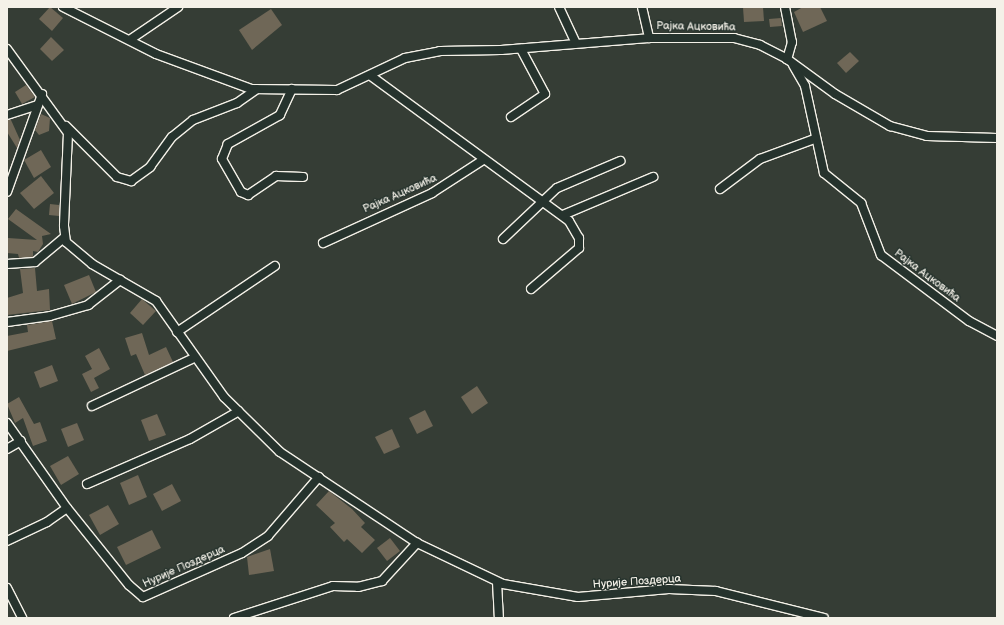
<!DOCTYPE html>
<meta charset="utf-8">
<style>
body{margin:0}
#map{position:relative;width:1004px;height:625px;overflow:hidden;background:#353d35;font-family:"Balsamiq Sans",sans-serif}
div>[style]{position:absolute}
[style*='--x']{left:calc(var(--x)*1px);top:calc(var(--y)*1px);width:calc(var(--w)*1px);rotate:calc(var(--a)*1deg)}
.building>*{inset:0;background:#6f6757}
.roads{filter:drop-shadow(1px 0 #f4f1e8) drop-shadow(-1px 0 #f4f1e8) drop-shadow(0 1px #f4f1e8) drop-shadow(0 -1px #f4f1e8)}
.minor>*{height:8px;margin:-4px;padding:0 4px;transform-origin:4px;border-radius:4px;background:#26332d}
span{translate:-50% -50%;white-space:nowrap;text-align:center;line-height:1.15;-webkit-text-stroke:3px #26332d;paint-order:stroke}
.street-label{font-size:11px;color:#f4f1e8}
.frame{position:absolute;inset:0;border:8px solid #f4f1e8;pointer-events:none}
</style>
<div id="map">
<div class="building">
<i style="clip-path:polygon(50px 7px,63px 18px,52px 31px,39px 19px)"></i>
<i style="clip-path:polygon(743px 7px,763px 7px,764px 21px,744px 22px)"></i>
<i style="clip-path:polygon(803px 7px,820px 7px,827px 21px,803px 32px,794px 12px)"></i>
<i style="clip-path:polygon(271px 9px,282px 25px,252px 50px,239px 30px)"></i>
<i style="clip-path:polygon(781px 18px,782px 26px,770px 27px,769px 19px)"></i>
<i style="clip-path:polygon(51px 37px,64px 50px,52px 61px,40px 49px)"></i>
<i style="clip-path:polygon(850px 52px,859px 61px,846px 73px,837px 63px)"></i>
<i style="clip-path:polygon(26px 85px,35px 97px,22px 104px,15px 92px)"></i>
<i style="clip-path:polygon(41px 114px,50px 118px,49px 131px,39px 135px,35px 130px)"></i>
<i style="clip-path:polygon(7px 120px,11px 120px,20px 140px,17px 148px,7px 132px)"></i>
<i style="clip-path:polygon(41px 150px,51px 167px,34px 178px,24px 160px)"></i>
<i style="clip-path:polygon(41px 176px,54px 193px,34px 209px,20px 193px)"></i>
<i style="clip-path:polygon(50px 204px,59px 205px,59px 216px,49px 215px)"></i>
<i style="clip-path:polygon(16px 209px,51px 234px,42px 236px,43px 244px,38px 252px,33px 251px,33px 257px,19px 258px,18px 254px,7px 253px,8px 238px,37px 240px,8px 219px)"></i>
<i style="clip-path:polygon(35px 268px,37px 291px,49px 289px,50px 310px,7px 315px,7px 298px,23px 293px,20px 269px)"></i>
<i style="clip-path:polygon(89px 275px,96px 292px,72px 304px,64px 285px)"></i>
<i style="clip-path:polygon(142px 299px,156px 311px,143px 325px,130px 313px)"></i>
<i style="clip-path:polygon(52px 321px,56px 339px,7px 351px,7px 336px,28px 332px,27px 325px)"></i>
<i style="clip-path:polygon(142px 333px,149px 355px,166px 347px,173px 362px,145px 375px,136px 354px,131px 356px,125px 338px)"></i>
<i style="clip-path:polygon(99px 348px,110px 369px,94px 378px,99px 388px,91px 392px,82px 374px,92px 369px,85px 356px)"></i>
<i style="clip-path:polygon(52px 365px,58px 381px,40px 388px,34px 372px)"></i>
<i style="clip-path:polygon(477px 386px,488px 403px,472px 414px,461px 397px)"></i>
<i style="clip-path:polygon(19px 397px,34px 424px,40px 422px,47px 441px,33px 446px,23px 418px,15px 423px,7px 404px)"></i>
<i style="clip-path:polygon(425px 410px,433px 426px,417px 434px,409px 418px)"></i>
<i style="clip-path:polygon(157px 414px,166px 435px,149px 441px,141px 420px)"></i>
<i style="clip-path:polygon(77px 423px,84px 440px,68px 447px,61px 429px)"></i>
<i style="clip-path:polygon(392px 429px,400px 447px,384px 454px,375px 437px)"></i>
<i style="clip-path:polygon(68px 456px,79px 474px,61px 485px,50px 466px)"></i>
<i style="clip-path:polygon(138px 475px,147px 497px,129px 505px,120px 483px)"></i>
<i style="clip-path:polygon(172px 484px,181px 501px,162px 511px,153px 494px)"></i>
<i style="clip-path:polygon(329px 491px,352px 509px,365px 523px,361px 527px,375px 540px,362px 553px,347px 539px,344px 542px,330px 527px,335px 523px,316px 505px)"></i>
<i style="clip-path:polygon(108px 505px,119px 524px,100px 535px,89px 515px)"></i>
<i style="clip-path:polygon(152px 530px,161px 548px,126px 565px,117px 547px)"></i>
<i style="clip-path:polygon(390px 538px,400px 551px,387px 561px,377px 548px)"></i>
<i style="clip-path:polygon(270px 549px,274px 571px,249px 575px,247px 557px)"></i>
</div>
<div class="roads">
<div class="minor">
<i style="--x:63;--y:7;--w:104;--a:26.8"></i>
<i style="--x:156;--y:54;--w:101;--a:20.2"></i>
<i style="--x:251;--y:89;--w:86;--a:0.7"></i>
<i style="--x:337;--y:90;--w:75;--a:-25.2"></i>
<i style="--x:405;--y:58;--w:36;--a:-11"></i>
<i style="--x:440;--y:51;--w:61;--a:-0.9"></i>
<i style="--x:501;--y:50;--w:148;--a:-4.6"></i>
<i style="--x:649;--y:38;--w:85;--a:0"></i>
<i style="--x:734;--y:38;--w:27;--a:15"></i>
<i style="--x:760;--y:45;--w:30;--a:27"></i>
<i style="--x:787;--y:59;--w:59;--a:36.1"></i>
<i style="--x:835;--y:94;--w:64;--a:30.2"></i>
<i style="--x:890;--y:126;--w:38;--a:15"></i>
<i style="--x:927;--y:136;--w:70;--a:1.6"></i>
<i style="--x:559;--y:7;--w:40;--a:65"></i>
<i style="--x:642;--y:7;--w:32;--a:77"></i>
<i style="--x:785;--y:7;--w:36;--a:79"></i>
<i style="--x:792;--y:42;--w:18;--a:106"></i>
<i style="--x:131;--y:39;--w:57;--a:-34.2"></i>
<i style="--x:7;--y:49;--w:104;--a:54"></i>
<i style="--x:68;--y:133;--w:93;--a:92.5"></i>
<i style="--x:64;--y:226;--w:16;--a:83"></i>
<i style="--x:66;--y:242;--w:34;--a:40"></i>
<i style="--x:92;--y:264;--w:74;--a:30"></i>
<i style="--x:156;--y:301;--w:118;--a:54.7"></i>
<i style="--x:224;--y:397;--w:78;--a:44.5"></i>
<i style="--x:280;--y:452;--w:164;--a:33.6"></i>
<i style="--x:417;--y:543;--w:95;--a:25.5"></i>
<i style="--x:503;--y:584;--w:76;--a:9.8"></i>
<i style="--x:578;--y:597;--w:91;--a:-5"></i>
<i style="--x:669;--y:589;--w:47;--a:2.4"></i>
<i style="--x:716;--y:591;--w:111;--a:14"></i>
<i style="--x:793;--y:65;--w:24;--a:60"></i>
<i style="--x:805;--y:86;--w:89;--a:77.7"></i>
<i style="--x:824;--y:173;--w:48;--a:39"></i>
<i style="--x:861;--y:203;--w:56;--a:69"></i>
<i style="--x:881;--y:255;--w:110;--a:36.9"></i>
<i style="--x:969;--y:321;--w:32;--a:28"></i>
<i style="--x:371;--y:76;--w:245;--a:36.2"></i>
<i style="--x:569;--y:221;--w:20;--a:60"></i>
<i style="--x:579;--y:238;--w:10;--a:90"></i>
<i style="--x:579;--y:248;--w:63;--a:139.5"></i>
<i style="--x:292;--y:89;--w:29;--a:115"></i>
<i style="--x:280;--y:115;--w:60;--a:150.9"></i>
<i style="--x:228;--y:144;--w:16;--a:112"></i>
<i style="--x:222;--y:159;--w:38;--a:60"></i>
<i style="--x:241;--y:192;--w:8;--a:23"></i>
<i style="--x:248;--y:195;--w:34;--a:-34"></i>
<i style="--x:276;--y:176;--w:27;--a:2"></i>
<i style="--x:7;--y:115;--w:32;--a:-18"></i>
<i style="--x:511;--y:117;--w:41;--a:-34.1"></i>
<i style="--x:545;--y:94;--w:51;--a:-118.1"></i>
<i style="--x:66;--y:126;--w:72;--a:45"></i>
<i style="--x:117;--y:177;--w:15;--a:16"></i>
<i style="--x:131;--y:181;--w:24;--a:-36"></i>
<i style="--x:150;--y:167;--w:37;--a:-54"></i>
<i style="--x:172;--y:137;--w:27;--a:-39"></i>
<i style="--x:193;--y:120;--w:47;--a:-21.1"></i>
<i style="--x:237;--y:103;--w:24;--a:-35"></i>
<i style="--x:720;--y:189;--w:50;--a:-36.9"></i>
<i style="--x:760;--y:159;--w:58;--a:-20.3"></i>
<i style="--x:7;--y:192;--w:104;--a:-70.3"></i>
<i style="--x:563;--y:215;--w:98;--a:-22.9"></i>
<i style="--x:503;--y:239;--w:74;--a:-43.4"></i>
<i style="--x:557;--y:188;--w:69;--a:-23.2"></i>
<i style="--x:323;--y:243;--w:120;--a:-24.6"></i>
<i style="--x:432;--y:193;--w:61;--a:-32.9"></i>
<i style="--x:7;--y:264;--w:28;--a:-4"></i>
<i style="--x:35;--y:262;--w:38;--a:-40"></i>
<i style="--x:7;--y:322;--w:43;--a:-7.9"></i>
<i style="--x:50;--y:316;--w:40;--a:-16"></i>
<i style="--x:88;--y:305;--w:41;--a:-38"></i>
<i style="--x:177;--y:332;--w:118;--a:-34"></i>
<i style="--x:92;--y:406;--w:113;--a:-25.2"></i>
<i style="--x:7;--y:423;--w:104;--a:54.8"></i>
<i style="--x:67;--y:508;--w:99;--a:51.2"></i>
<i style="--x:129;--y:585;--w:18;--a:41"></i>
<i style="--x:143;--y:597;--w:108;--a:-24"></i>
<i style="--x:242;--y:553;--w:31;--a:-33"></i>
<i style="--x:268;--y:536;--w:78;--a:-49.2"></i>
<i style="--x:7;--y:449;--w:16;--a:-30"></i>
<i style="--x:87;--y:484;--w:112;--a:-23.6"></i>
<i style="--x:190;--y:439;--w:56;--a:-29.7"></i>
<i style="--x:7;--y:541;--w:44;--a:-25.4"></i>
<i style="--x:47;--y:522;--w:24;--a:-35"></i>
<i style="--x:497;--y:582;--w:36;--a:87"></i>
<i style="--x:7;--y:588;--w:34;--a:63"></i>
<i style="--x:234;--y:618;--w:104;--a:-17.9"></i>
<i style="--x:333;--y:586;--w:25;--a:2"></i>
<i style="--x:358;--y:587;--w:25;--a:-14"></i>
<i style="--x:382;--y:581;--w:52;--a:-47.4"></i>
</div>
</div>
<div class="street-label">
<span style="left:696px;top:27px;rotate:1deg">Рајка Ацковића</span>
<span style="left:400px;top:194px;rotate:-24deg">Рајка Ацковића</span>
<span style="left:927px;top:276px;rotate:37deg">Рајка Ацковића</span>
<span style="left:184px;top:567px;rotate:-24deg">Нурије Поздерца</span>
<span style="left:637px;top:582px;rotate:-4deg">Нурије Поздерца</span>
</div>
<div class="frame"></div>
</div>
